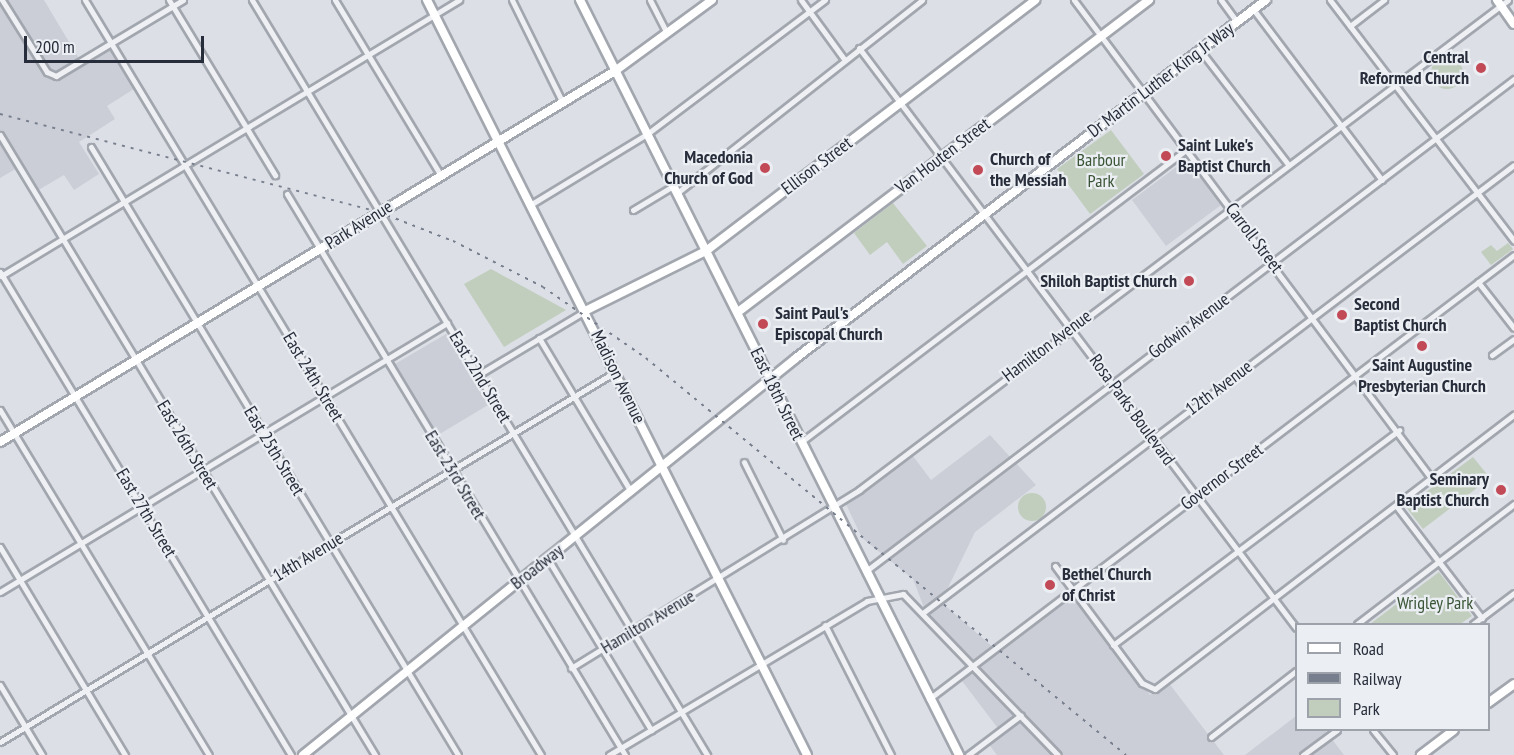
<!DOCTYPE html>
<style>
body{margin:0}
#map{position:relative;width:1514px;height:755px;overflow:hidden;background:#dcdfe5;font-family:"PT Sans Narrow",sans-serif}
div>[style]{position:absolute}
[style*='--x']{left:calc(var(--x)*1px);top:calc(var(--y)*1px);width:calc(var(--w)*1px);rotate:calc(var(--a)*1deg)}
.built>*{inset:0;background:#cbced6}
.green>*{inset:0;background:#c1cebe}
.round{border-radius:50%}
.roads{filter:drop-shadow(2px 0 #a2a6ae) drop-shadow(-2px 0 #a2a6ae) drop-shadow(0 2px #a2a6ae) drop-shadow(0 -2px #a2a6ae)}
.street>*{height:5px;margin:-2.5px;padding:0 2.5px;transform-origin:2.5px;border-radius:2.5px;background:#eff0f4}
.secondary>*{height:8px;margin:-4px;padding:0 4px;transform-origin:4px;border-radius:4px;background:#fff}
.primary>*{height:8px;margin:-4px;padding:0 4px;transform-origin:4px;border-radius:4px;background:#fff}
.rail>*{height:1.5px;margin-top:-0.75px;transform-origin:0;background:repeating-linear-gradient(90deg,#777e8d 0 3px,transparent 0 9px)}
.dots>*{width:16px;height:16px;translate:-50% -50%;box-sizing:border-box;border:3px solid #ebeef3;border-radius:50%}
span{translate:-50% -50%;white-space:nowrap;text-align:center;line-height:1.15;-webkit-text-stroke:4.5px #ebeef3;paint-order:stroke}
.poi-label{font-size:18px;color:#272d3a;font-weight:700}
.right{translate:-100% -50%;text-align:right}
.left{translate:0 -50%;text-align:left}
.street-label{font-size:18px;color:#272d3a}
.park-label{font-size:18px;color:#3a5536}
.legend{position:absolute;left:1295px;top:623px;width:195px;height:108px;box-sizing:border-box;background:#ebeef3;border:2px solid #9da1a9;margin:0;padding:8px 10px;list-style:none;font-size:18px;color:#272d3a}
.legend li{display:flex;align-items:center;gap:12px;height:30px}
.legend b{width:30px;border:2px solid #9da1a9}
.scale{position:absolute;left:24px;top:36px;width:180px;height:27px;box-sizing:border-box;border:3px solid #272d3a;border-top:0;padding-left:8px;font-size:18px;line-height:21px;white-space:nowrap;color:#272d3a;-webkit-text-stroke:4px #ebeef3;paint-order:stroke}
</style>
<div id="map">
<div class="built">
<i style="clip-path:polygon(0 0,44px 0,81px 62px,111px 45px,137px 87px,107px 106px,115px 119px,79px 142px,99px 174px,74px 190px,64px 175px,35px 192px,19px 167px,0 178px)"></i>
<i style="clip-path:polygon(1187px 159px,1221px 205px,1166px 246px,1132px 200px)"></i>
<i style="clip-path:polygon(446px 334px,488px 405px,438px 435px,395px 364px)"></i>
<i style="clip-path:polygon(990px 435px,1036px 485px,975px 532px,941px 602px,995px 649px,1073px 590px,1150px 695px,1168px 682px,1224px 755px,997px 755px,987px 742px,1000px 731px,959px 677px,973px 666px,926px 613px,913px 579px,862px 538px,844px 500px,910px 452px,931px 480px)"></i>
<i style="clip-path:polygon(1296px 716px,1296px 730px,1325px 730px,1344px 755px,1245px 755px)"></i>
</div>
<div class="green">
<i class="round" style="left:1431px;top:57px;width:32px;height:32px"></i>
<i style="clip-path:polygon(1111px 130px,1144px 174px,1090px 214px,1057px 169px)"></i>
<i style="clip-path:polygon(893px 203px,927px 246px,903px 264px,887px 242px,870px 255px,854px 233px)"></i>
<i style="clip-path:polygon(1508px 243px,1513px 249px,1491px 265px,1481px 252px,1491px 245px,1497px 251px)"></i>
<i style="clip-path:polygon(491px 269px,566px 310px,504px 347px,464px 284px)"></i>
<i style="clip-path:polygon(1473px 457px,1490px 478px,1423px 529px,1406px 507px)"></i>
<i class="round" style="left:1018px;top:493px;width:28px;height:28px"></i>
<i style="clip-path:polygon(1439px 572px,1472px 616px,1460px 624px,1370px 624px)"></i>
</div>
<div class="roads">
<div class="street">
<i style="--x:2;--y:0;--w:85;--a:58"></i>
<i style="--x:47;--y:72;--w:10;--a:24"></i>
<i style="--x:56;--y:76;--w:148;--a:-30.9"></i>
<i style="--x:85;--y:0;--w:882;--a:58.87"></i>
<i style="--x:169;--y:0;--w:205;--a:58.8"></i>
<i style="--x:252;--y:0;--w:882;--a:58.92"></i>
<i style="--x:335;--y:0;--w:205;--a:58.9"></i>
<i style="--x:512;--y:0;--w:115;--a:63.7"></i>
<i style="--x:650;--y:0;--w:37;--a:63"></i>
<i style="--x:801;--y:0;--w:73;--a:53.9"></i>
<i style="--x:1074;--y:0;--w:597;--a:53.25"></i>
<i style="--x:1221;--y:0;--w:27;--a:54"></i>
<i style="--x:1330;--y:0;--w:303;--a:52.6"></i>
<i style="--x:1253;--y:9;--w:214;--a:53"></i>
<i style="--x:1350;--y:26;--w:43;--a:-37.4"></i>
<i style="--x:859;--y:48;--w:726;--a:53"></i>
<i style="--x:1200;--y:50;--w:143;--a:52.4"></i>
<i style="--x:0;--y:135;--w:725;--a:58.83"></i>
<i style="--x:91;--y:147;--w:710;--a:58.88"></i>
<i style="--x:677;--y:193;--w:312;--a:-38.2"></i>
<i style="--x:287;--y:194;--w:655;--a:58.93"></i>
<i style="--x:530;--y:205;--w:137;--a:-31.3"></i>
<i style="--x:647;--y:134;--w:223;--a:-37"></i>
<i style="--x:633;--y:210;--w:47;--a:-31"></i>
<i style="--x:0;--y:272;--w:564;--a:58.93"></i>
<i style="--x:1;--y:276;--w:535;--a:-31.07"></i>
<i style="--x:1478;--y:282;--w:58;--a:52"></i>
<i style="--x:539;--y:338;--w:179;--a:59.1"></i>
<i style="--x:1492;--y:355;--w:27;--a:-36"></i>
<i style="--x:478;--y:375;--w:125;--a:-30.9"></i>
<i style="--x:0;--y:410;--w:403;--a:58.8"></i>
<i style="--x:801;--y:442;--w:485;--a:-37.2"></i>
<i style="--x:744;--y:462;--w:87;--a:63.4"></i>
<i style="--x:1397;--y:507;--w:140;--a:52.6"></i>
<i style="--x:0;--y:547;--w:243;--a:59"></i>
<i style="--x:548;--y:559;--w:200;--a:58.9"></i>
<i style="--x:1055;--y:566;--w:146;--a:53.4"></i>
<i style="--x:1142;--y:683;--w:14;--a:25"></i>
<i style="--x:1155;--y:689;--w:452;--a:-37.4"></i>
<i style="--x:866;--y:571;--w:814;--a:-37.21"></i>
<i style="--x:0;--y:592;--w:522;--a:-31.04"></i>
<i style="--x:924;--y:612;--w:740;--a:-37.15"></i>
<i style="--x:1357;--y:624;--w:198;--a:-37.4"></i>
<i style="--x:1473;--y:624;--w:51;--a:-37.1"></i>
<i style="--x:825;--y:625;--w:146;--a:63.1"></i>
<i style="--x:1113;--y:645;--w:358;--a:-36.9"></i>
<i style="--x:571;--y:668;--w:339;--a:-31.7"></i>
<i style="--x:859;--y:490;--w:813;--a:-37.05"></i>
<i style="--x:0;--y:685;--w:82;--a:59"></i>
<i style="--x:929;--y:699;--w:734;--a:-37.2"></i>
<i style="--x:1373;--y:730;--w:32;--a:51"></i>
<i style="--x:1211;--y:737;--w:108;--a:-37.8"></i>
<i style="--x:0;--y:742;--w:718;--a:-31.03"></i>
<i style="--x:609;--y:755;--w:300;--a:-30.8"></i>
<i style="--x:867;--y:601;--w:37;--a:-11"></i>
<i style="--x:903;--y:594;--w:223;--a:46.1"></i>
<i style="--x:968;--y:755;--w:66;--a:-37"></i>
<i style="--x:1303;--y:755;--w:42;--a:-36.3"></i>
</div>
<div class="secondary">
<i style="--x:580;--y:0;--w:845;--a:63.34"></i>
<i style="--x:1497;--y:0;--w:29;--a:55"></i>
<i style="--x:585;--y:311;--w:135;--a:-26.4"></i>
<i style="--x:706;--y:251;--w:414;--a:-37.3"></i>
<i style="--x:738;--y:312;--w:516;--a:-37.2"></i>
<i style="--x:0;--y:442;--w:718;--a:-31.1"></i>
<i style="--x:615;--y:71;--w:120;--a:-36.2"></i>
<i style="--x:1488;--y:703;--w:32;--a:-36"></i>
<i style="--x:1421;--y:755;--w:41;--a:-37.1"></i>
</div>
<div class="primary">
<i style="--x:427;--y:0;--w:845;--a:63.28"></i>
<i style="--x:303;--y:755;--w:633;--a:-38.84"></i>
<i style="--x:796;--y:358;--w:591;--a:-37.3"></i>
</div>
</div>
<div class="rail">
<i style="--x:0;--y:114;--w:391;--a:14.5"></i>
<i style="--x:379;--y:212;--w:79;--a:21.4"></i>
<i style="--x:453;--y:241;--w:101;--a:27.1"></i>
<i style="--x:543;--y:287;--w:125;--a:34.6"></i>
<i style="--x:646;--y:358;--w:623;--a:39.59"></i>
</div>
<div class="dots">
<i style="left:1481px;top:68px;background:#c14a56"></i>
<i style="left:1166px;top:156px;background:#c14a56"></i>
<i style="left:765px;top:168px;background:#c14a56"></i>
<i style="left:978px;top:170px;background:#c14a56"></i>
<i style="left:1189px;top:281px;background:#c14a56"></i>
<i style="left:1342px;top:315px;background:#c14a56"></i>
<i style="left:763px;top:324px;background:#c14a56"></i>
<i style="left:1422px;top:346px;background:#c14a56"></i>
<i style="left:1501px;top:490px;background:#c14a56"></i>
<i style="left:1050px;top:585px;background:#c14a56"></i>
</div>
<div class="poi-label">
<span class="right" style="left:1469px;top:68px">Central<br>Reformed Church</span>
<span class="left" style="left:1178px;top:156px">Saint Luke's<br>Baptist Church</span>
<span class="right" style="left:753px;top:168px">Macedonia<br>Church of God</span>
<span class="left" style="left:990px;top:170px">Church of<br>the Messiah</span>
<span class="right" style="left:1177px;top:281px">Shiloh Baptist Church</span>
<span class="left" style="left:1354px;top:315px">Second<br>Baptist Church</span>
<span class="left" style="left:775px;top:324px">Saint Paul's<br>Episcopal Church</span>
<span style="left:1422px;top:376px">Saint Augustine<br>Presbyterian Church</span>
<span class="right" style="left:1489px;top:490px">Seminary<br>Baptist Church</span>
<span class="left" style="left:1062px;top:585px">Bethel Church<br>of Christ</span>
</div>
<div class="street-label">
<span style="left:1161px;top:80px;rotate:-37deg">Dr Martin Luther King Jr Way</span>
<span style="left:943px;top:156px;rotate:-37deg">Van Houten Street</span>
<span style="left:817px;top:166px;rotate:-37deg">Ellison Street</span>
<span style="left:359px;top:225px;rotate:-32deg">Park Avenue</span>
<span style="left:1254px;top:238px;rotate:53deg">Carroll Street</span>
<span style="left:1189px;top:326px;rotate:-37deg">Godwin Avenue</span>
<span style="left:1047px;top:346px;rotate:-37deg">Hamilton Avenue</span>
<span style="left:313px;top:377px;rotate:59deg">East 24th Street</span>
<span style="left:480px;top:377px;rotate:59deg">East 22nd Street</span>
<span style="left:618px;top:377px;rotate:64deg">Madison Avenue</span>
<span style="left:1219px;top:388px;rotate:-37deg">12th Avenue</span>
<span style="left:777px;top:394px;rotate:64deg">East 18th Street</span>
<span style="left:1132px;top:410px;rotate:54deg">Rosa Parks Boulevard</span>
<span style="left:187px;top:445px;rotate:59deg">East 26th Street</span>
<span style="left:274px;top:451px;rotate:59deg">East 25th Street</span>
<span style="left:455px;top:475px;rotate:59deg">East 23rd Street</span>
<span style="left:1222px;top:477px;rotate:-37deg">Governor Street</span>
<span style="left:146px;top:513px;rotate:59deg">East 27th Street</span>
<span style="left:308px;top:557px;rotate:-31deg">14th Avenue</span>
<span style="left:537px;top:567px;rotate:-38deg">Broadway</span>
<span style="left:648px;top:622px;rotate:-31deg">Hamilton Avenue</span>
</div>
<div class="park-label">
<span style="left:1101px;top:171px">Barbour<br>Park</span>
<span style="left:1435px;top:603px">Wrigley Park</span>
</div>
<ul class="legend">
<li><b style="height:8px;background:#fff"></b>Road</li>
<li><b style="height:8px;background:#777e8d"></b>Railway</li>
<li><b style="height:16px;background:#c1cebe"></b>Park</li>
</ul>
<div class="scale">200 m</div>
</div>
